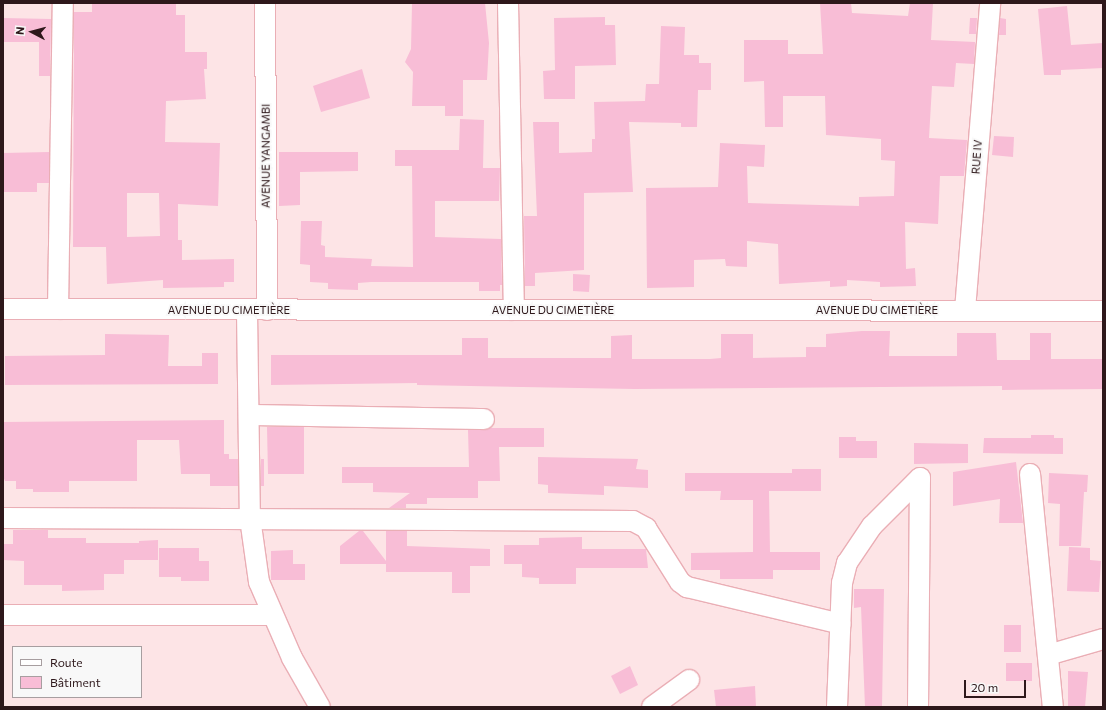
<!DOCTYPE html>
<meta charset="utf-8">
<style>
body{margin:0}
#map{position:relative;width:1106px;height:710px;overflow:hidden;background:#fde4e6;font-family:Commissioner,sans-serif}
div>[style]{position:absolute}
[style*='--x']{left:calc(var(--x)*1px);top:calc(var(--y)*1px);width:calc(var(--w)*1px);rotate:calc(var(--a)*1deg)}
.building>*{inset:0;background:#f8bdd6}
.roads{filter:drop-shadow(1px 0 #eaaeb5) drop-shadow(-1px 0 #eaaeb5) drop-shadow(0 1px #eaaeb5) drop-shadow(0 -1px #eaaeb5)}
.minor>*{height:20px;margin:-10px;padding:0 10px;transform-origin:10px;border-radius:10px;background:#fff}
span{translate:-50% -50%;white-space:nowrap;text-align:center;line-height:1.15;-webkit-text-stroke:3.5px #f8f8f8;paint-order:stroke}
.street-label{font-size:11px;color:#2e181b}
.frame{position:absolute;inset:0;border:4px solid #2e181b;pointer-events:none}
.legend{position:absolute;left:12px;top:646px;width:130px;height:52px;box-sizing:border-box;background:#f8f8f8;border:1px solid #a79ea0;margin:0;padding:5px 7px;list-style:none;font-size:12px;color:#2e181b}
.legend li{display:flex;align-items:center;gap:8px;height:20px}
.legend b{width:20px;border:1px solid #a79ea0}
.north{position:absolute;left:12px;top:12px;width:40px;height:40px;-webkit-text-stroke:3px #f8f8f8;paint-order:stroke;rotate:276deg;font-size:11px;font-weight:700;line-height:16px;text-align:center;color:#2e181b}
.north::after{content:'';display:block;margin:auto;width:14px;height:18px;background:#2e181b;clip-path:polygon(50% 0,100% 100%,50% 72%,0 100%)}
.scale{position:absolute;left:964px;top:680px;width:62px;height:18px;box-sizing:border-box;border:2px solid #2e181b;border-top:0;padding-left:5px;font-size:12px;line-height:14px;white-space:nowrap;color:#2e181b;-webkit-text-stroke:3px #f8f8f8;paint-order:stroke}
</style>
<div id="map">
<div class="building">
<i style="clip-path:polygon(evenodd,92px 3px,176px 3px,176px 15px,185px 15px,185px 52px,207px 52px,207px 69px,204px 69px,206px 99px,166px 101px,165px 142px,220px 143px,218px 206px,178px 204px,178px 240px,182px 240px,182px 260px,234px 259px,234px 282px,224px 282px,224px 287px,163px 288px,163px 280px,107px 284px,106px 247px,73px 247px,74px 12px,92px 12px,92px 3px,127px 193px,159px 193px,160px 236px,127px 237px,127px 193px)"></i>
<i style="clip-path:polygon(458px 3px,485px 3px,489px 43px,487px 80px,463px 80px,463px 116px,445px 116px,445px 106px,412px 106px,413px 72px,405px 62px,411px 49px,412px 4px)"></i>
<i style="clip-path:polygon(820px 3px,851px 3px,852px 13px,908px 16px,910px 3px,933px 3px,931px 40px,975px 42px,974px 64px,956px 63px,954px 87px,932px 86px,929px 138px,967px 140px,964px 176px,940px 176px,938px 224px,905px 222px,906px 269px,915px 268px,916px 286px,880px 287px,880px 282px,847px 280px,847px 286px,830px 287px,830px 281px,779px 284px,778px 244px,747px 241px,747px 267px,726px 266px,725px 259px,694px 260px,694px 287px,647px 288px,646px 188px,718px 187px,720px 143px,765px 145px,764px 167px,747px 166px,748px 203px,859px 206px,859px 197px,894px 196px,895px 161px,881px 160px,881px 139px,826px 135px,825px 96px,783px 96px,783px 127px,765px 127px,764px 81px,744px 82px,744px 40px,788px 40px,788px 54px,823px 54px)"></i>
<i style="clip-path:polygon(1067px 6px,1071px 45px,1103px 43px,1103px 68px,1061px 70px,1061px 75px,1044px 75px,1038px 9px)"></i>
<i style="clip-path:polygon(605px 17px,605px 25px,615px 25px,616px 65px,575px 66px,575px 99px,544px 99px,543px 71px,555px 70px,554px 18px)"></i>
<i style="clip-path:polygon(3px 18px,51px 19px,50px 76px,39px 76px,39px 42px,3px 42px)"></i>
<i style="clip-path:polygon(970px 18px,977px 18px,976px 34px,969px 34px)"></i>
<i style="clip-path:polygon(1000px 18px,1006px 19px,1006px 35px,999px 35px)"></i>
<i style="clip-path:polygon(661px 26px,685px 27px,684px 55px,699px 55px,699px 63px,711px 63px,711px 90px,698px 90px,697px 127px,681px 127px,681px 123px,629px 122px,633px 192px,584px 193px,584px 270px,535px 273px,535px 286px,525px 286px,524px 216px,537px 216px,533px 122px,559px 122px,559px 153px,592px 152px,592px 139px,595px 139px,594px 102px,645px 101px,646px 84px,659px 84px)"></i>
<i style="clip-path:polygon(362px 69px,370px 98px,321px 112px,313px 86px)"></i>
<i style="clip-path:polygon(460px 119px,484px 120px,483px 168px,500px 168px,499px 201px,435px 201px,435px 237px,501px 239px,502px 285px,500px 285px,500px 291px,479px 291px,479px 282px,371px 282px,358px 283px,358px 290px,328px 289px,328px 283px,310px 282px,310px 265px,300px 264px,301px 221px,322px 221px,321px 245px,325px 246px,325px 257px,372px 259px,371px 266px,413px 267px,412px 166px,395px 166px,395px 150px,459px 150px)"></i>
<i style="clip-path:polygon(994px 136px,1014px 137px,1013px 157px,992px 155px)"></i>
<i style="clip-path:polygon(49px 152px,49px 183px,37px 183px,37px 192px,3px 192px,3px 153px)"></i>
<i style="clip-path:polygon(279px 152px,358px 152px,358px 171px,300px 172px,300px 205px,279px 206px)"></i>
<i style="clip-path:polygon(573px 274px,590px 275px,589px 292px,573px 291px)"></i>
<i style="clip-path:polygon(862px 331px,890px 331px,889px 356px,957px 356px,957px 333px,996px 333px,997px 360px,1030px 360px,1030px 333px,1051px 333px,1051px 359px,1103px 359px,1103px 389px,1002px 390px,1002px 386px,635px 389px,417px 385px,417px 383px,271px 385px,271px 355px,462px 355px,462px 338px,488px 338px,488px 358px,611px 358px,611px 336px,632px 335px,632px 359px,710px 359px,721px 358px,721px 334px,753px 334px,753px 358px,806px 357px,806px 347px,826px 347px,826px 334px)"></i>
<i style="clip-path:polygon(105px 334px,169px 335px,168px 366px,202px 366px,202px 353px,218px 353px,218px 384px,5px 385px,5px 356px,105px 355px)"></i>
<i style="clip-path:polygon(224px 420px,224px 454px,229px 454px,229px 459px,238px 459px,238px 486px,210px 486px,210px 474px,181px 474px,179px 440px,137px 440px,137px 481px,69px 481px,69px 492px,33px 492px,33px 489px,16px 489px,16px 481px,5px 481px,3px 476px,3px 422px)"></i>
<i style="clip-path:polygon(267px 427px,304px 427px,304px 474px,268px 474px)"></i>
<i style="clip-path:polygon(491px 428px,544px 428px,544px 447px,499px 447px,500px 481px,478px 481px,478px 498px,427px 498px,427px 504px,406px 504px,406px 508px,389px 508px,410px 493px,373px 492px,373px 483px,342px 483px,342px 467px,469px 467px,468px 430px)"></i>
<i style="clip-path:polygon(1031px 435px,1054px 435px,1054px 438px,1063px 438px,1063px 454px,983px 453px,984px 438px,1031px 438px)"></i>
<i style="clip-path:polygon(839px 437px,856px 437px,856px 441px,877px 441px,877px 458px,839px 458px)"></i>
<i style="clip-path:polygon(914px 443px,968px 444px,968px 463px,914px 464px)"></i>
<i style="clip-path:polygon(538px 457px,638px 459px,636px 469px,648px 470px,648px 488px,604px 486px,604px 495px,548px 493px,548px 485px,538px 484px)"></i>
<i style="clip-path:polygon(261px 459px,264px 459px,264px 486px,261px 486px)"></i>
<i style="clip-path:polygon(1016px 462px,1023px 523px,999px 523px,1000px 499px,953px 506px,953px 472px)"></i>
<i style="clip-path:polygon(792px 469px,821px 469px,821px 491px,769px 491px,770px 552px,820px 552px,820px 570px,773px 570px,773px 579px,720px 579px,720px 570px,691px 570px,691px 553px,753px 552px,753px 500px,720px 500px,721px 491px,685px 491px,685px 473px,792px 473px)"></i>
<i style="clip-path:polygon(1049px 473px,1088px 475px,1087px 492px,1084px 492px,1081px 546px,1059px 546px,1060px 504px,1048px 503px)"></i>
<i style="clip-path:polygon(13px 530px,48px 530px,48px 538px,86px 538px,86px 543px,139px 543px,139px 541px,158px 540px,158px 560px,124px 560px,124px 574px,104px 574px,104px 590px,62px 591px,62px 585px,24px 585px,24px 561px,3px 560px,3px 544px,13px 544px)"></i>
<i style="clip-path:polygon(359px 531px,363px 531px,386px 561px,386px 531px,407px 531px,407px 546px,490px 549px,490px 566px,470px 566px,470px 593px,452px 593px,452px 572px,386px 572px,386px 564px,340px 564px,340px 546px)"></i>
<i style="clip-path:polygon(582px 537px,582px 549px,646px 549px,648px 568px,576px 568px,576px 584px,539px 584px,539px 578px,522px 577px,522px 564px,504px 564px,504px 545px,539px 545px,539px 538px)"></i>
<i style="clip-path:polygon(1069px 547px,1090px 548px,1090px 560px,1101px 561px,1099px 592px,1067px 591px)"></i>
<i style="clip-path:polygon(159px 548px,199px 548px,199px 561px,209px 561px,209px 581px,181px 581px,181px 577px,159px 577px)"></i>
<i style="clip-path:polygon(293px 550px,293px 564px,305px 564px,305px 580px,271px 580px,271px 551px)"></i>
<i style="clip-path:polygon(854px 589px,884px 589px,882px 707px,865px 707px,861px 607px,854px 608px)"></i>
<i style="clip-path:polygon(1004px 625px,1021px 625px,1021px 652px,1004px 652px)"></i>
<i style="clip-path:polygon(1006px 663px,1032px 663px,1032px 681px,1006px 681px)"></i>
<i style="clip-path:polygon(630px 666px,638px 685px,620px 694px,611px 676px)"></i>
<i style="clip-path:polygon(1068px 671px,1088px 672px,1085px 707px,1068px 707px)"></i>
<i style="clip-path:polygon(755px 686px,756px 707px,716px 707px,714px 690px)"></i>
</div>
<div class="roads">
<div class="minor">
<i style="--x:265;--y:3;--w:307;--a:89.6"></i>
<i style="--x:508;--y:3;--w:307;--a:88.9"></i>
<i style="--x:3;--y:309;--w:1100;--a:0.1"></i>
<i style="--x:58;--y:309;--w:306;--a:-89.1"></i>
<i style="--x:965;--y:310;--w:308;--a:-85.3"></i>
<i style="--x:247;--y:311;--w:207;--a:89.2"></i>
<i style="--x:250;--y:518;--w:65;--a:82"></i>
<i style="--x:259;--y:582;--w:83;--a:66.5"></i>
<i style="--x:292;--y:658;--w:56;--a:60.3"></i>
<i style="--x:249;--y:415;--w:235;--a:1"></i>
<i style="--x:1030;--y:474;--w:234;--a:84.4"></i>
<i style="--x:3;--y:518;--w:630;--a:0.27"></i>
<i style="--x:633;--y:521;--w:15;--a:28"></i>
<i style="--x:646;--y:528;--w:64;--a:57.8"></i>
<i style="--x:680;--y:582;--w:9;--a:36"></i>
<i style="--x:687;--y:587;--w:158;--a:13.5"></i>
<i style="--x:3;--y:615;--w:269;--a:0"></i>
<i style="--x:1048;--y:655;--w:57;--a:-16.2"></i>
<i style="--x:652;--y:707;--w:46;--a:-36.1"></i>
<i style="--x:837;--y:707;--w:124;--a:-87.7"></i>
<i style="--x:842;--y:583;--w:21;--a:-76"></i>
<i style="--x:847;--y:563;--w:45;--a:-56"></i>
<i style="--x:872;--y:526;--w:68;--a:-45"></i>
<i style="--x:918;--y:707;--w:229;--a:-89.5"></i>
</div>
</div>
<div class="street-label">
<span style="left:266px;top:156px;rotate:-90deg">AVENUE YANGAMBI</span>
<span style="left:977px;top:157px;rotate:-86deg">RUE IV</span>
<span style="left:229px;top:310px">AVENUE DU CIMETIÈRE</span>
<span style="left:553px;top:310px">AVENUE DU CIMETIÈRE</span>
<span style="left:877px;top:310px">AVENUE DU CIMETIÈRE</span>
</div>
<div class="frame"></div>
<ul class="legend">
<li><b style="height:5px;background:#fff"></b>Route</li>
<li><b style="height:11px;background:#f8bdd6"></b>Bâtiment</li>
</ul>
<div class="north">N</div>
<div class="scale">20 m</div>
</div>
